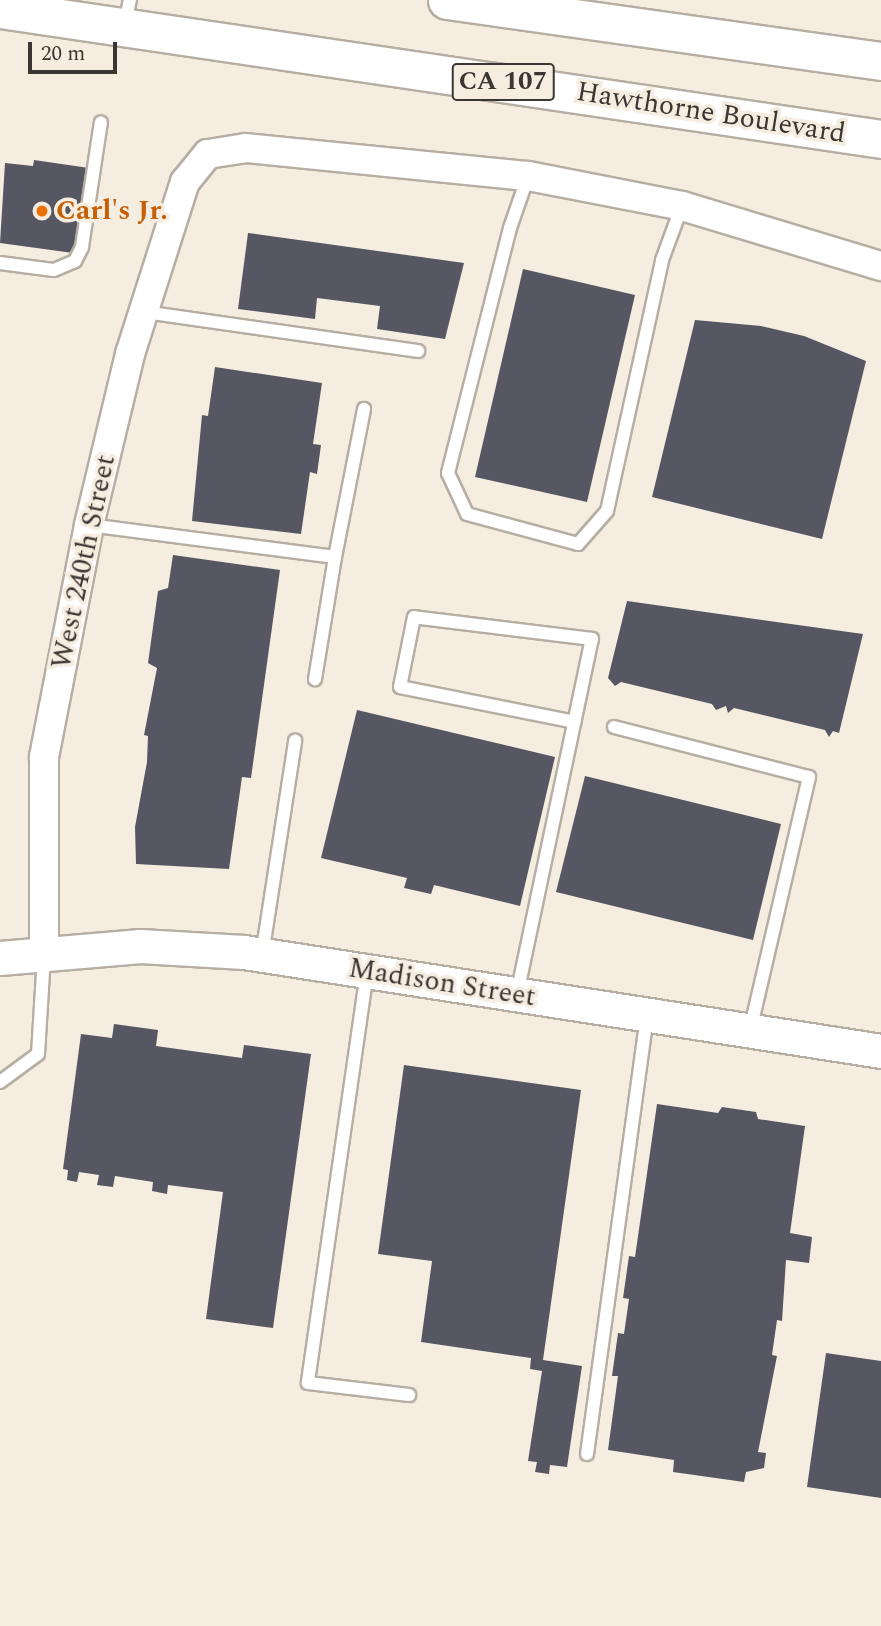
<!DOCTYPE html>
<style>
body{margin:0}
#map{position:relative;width:881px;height:1626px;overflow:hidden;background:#f6ede1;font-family:Spectral,serif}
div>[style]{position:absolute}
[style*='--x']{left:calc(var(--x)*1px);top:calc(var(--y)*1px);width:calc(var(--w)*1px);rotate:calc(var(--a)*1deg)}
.building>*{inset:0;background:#565762}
.roads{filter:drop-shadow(2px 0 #b6aea3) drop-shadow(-2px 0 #b6aea3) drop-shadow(0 2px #b6aea3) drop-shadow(0 -2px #b6aea3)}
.service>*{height:12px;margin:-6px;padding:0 6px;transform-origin:6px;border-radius:6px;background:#fff}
.tertiary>*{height:28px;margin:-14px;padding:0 14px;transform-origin:14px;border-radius:14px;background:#fff}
.secondary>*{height:33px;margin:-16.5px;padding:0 16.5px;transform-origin:16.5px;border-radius:16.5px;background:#fff}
.primary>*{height:37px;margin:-18.5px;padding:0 18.5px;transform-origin:18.5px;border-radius:18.5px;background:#fff}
.dots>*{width:19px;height:19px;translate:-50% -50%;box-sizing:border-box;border:4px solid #f6ede1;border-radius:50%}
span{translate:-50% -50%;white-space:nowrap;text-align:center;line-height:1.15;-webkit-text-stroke:7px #f6ede1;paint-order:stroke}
.shield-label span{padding:2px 5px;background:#f6ede1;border:2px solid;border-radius:5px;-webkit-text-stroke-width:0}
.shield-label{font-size:26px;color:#3a3632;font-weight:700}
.street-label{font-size:28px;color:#3a3632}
.food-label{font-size:28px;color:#c56008;font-weight:700}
.left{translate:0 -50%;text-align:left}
.scale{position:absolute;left:28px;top:42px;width:89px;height:32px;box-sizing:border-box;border:4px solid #3a3632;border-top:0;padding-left:9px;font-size:21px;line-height:24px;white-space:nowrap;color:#3a3632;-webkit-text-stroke:5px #f6ede1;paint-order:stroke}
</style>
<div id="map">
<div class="building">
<i style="clip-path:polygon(34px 160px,89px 168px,73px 253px,0 243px,5px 163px,33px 166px)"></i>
<i style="clip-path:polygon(248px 233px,464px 263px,445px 339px,377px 329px,380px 306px,317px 298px,315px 319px,238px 309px)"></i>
<i style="clip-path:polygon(523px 269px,635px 295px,587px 502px,475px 477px)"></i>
<i style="clip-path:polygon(695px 320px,761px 326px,804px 336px,866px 361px,822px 539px,652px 497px)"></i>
<i style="clip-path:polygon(215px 367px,322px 383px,313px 444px,321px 445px,317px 474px,310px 472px,301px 534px,192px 521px,202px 415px,208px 416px)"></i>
<i style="clip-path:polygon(173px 555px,280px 570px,251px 778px,242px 777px,229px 869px,136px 864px,135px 827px,147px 762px,148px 736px,144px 735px,157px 668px,148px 663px,158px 591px,168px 588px)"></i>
<i style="clip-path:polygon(627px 601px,863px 634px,839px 733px,833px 731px,829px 737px,825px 730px,734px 708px,728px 713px,726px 706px,716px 710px,712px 704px,621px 682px,615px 686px,608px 678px)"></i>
<i style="clip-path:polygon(357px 710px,555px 757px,520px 906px,434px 885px,431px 894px,404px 888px,407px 878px,321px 858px)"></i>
<i style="clip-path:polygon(585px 776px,781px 824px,753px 940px,556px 892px)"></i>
<i style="clip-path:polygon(114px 1024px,158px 1030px,156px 1046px,242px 1058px,244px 1045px,311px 1054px,273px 1328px,206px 1319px,223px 1192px,168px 1185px,167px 1194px,152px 1191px,153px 1182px,115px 1176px,113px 1187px,97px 1185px,99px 1175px,79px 1172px,77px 1182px,67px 1180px,68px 1170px,63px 1169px,81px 1034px,112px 1038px)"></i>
<i style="clip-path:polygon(404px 1065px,581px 1090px,543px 1360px,582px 1366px,567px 1467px,550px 1465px,549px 1474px,535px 1472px,537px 1462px,528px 1461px,542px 1371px,530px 1369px,531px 1358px,421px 1342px,432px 1261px,378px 1254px)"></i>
<i style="clip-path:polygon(657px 1104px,718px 1113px,722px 1107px,756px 1112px,758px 1119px,805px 1126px,790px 1233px,812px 1237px,809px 1263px,786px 1260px,782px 1321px,777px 1320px,772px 1355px,777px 1356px,758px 1452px,766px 1453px,764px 1468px,746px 1472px,744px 1482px,673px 1472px,674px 1460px,608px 1450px,618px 1376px,612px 1376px,618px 1333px,624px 1334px,629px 1299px,623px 1298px,629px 1256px,635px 1257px)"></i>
<i style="clip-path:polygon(826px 1353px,881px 1361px,881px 1498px,807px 1487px)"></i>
</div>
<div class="roads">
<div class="service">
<i style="--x:125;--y:23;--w:24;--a:-78"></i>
<i style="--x:528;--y:176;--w:55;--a:109.1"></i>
<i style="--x:510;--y:228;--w:253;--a:104.2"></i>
<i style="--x:448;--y:473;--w:45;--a:65.1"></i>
<i style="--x:467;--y:514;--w:115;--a:15.1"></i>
<i style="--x:578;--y:544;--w:44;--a:-48.7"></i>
<i style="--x:607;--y:511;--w:257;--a:-77.6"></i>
<i style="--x:662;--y:260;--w:58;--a:-69.7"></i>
<i style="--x:0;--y:263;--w:54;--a:7.4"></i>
<i style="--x:54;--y:270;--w:23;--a:-23"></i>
<i style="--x:75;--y:261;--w:16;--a:-63"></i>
<i style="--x:82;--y:247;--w:126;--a:-81.4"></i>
<i style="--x:144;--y:312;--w:277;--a:8.1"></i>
<i style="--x:89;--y:525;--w:248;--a:7.4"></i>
<i style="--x:335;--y:557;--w:124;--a:99.3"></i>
<i style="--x:335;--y:557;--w:151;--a:-78.9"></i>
<i style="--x:614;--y:727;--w:201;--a:14.4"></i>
<i style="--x:809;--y:777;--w:260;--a:103.1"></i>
<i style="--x:262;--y:955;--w:217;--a:-81.2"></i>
<i style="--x:367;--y:972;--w:415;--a:98.2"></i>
<i style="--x:308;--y:1383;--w:102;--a:6.8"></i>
<i style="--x:517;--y:994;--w:363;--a:-78.1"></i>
<i style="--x:592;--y:639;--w:179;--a:-173"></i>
<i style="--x:414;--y:617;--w:71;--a:101.3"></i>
<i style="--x:400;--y:687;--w:178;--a:11.3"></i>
<i style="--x:0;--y:1082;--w:47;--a:-36.4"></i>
<i style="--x:38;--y:1054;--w:98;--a:-86.5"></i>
<i style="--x:587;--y:1454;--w:443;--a:-82.2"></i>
</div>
<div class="tertiary">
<i style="--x:44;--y:952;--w:195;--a:-90"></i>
<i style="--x:44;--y:757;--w:236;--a:-79"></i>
<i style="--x:89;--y:525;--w:176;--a:-76.5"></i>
<i style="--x:130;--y:354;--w:181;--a:-72.3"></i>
<i style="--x:185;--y:182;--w:36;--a:-51"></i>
<i style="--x:208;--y:154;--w:38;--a:-9"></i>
<i style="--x:246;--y:148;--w:283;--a:5.7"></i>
<i style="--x:528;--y:176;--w:157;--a:11"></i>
<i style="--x:682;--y:206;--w:208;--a:16.8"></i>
</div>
<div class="secondary">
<i style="--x:0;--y:958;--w:141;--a:-4.9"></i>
<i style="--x:140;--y:946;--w:104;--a:3.3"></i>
<i style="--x:244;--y:952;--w:645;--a:8.83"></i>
</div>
<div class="primary">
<i style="--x:447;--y:0;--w:438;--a:8"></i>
<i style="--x:0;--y:9;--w:891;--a:8.39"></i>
</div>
</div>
<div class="dots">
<i style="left:42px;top:211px;background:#e8710a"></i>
</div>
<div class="shield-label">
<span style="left:503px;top:82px">CA 107</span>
</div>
<div class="street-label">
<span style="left:711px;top:113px;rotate:9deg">Hawthorne Boulevard</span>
<span style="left:84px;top:562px;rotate:-78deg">West 240th Street</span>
<span style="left:442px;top:983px;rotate:9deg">Madison Street</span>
</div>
<div class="food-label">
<span class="left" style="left:56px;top:211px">Carl's Jr.</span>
</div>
<div class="scale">20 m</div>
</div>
